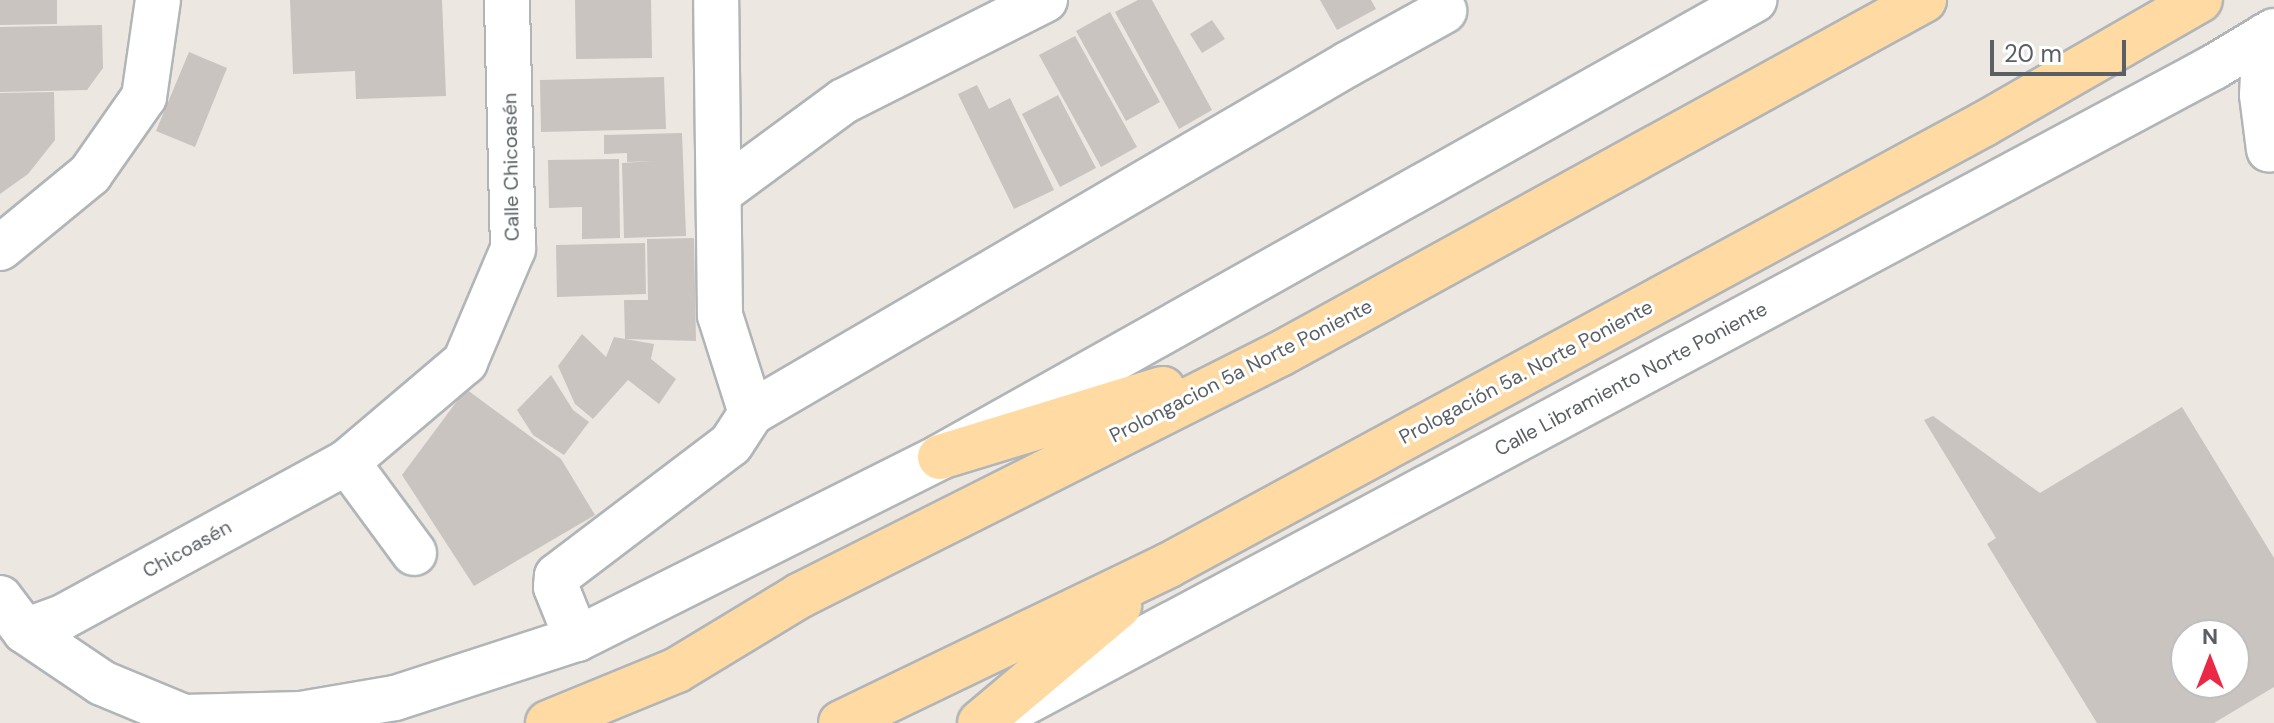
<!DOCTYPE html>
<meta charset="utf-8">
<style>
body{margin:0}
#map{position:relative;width:2274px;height:723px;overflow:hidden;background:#ece7e0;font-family:"DM Sans",sans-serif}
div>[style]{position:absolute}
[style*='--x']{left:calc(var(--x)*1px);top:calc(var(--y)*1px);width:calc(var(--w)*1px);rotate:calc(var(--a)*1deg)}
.building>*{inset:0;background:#c9c4bf}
.roads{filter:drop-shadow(2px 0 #b1b5b8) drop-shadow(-2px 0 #b1b5b8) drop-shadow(0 2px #b1b5b8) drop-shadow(0 -2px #b1b5b8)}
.minor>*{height:44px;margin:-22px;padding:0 22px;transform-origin:22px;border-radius:22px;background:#fff}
.major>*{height:44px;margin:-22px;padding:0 22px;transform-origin:22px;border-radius:22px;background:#ffdba3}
span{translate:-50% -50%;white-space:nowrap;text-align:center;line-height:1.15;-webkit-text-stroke:6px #fff;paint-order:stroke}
.street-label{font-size:20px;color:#595f62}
.north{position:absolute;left:2170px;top:619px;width:80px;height:80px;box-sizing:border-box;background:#fff;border:2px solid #bdbfc0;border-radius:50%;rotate:0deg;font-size:22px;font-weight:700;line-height:32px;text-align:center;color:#595f62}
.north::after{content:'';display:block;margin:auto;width:28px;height:36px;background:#eb2845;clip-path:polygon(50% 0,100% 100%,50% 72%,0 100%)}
.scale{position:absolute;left:1990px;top:40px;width:136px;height:36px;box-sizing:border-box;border:4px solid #595f62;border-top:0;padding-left:10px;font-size:24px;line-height:28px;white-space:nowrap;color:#595f62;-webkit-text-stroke:6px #fff;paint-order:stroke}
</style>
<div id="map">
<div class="building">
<i style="clip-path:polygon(0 0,57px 0,57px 24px,0 25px)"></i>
<i style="clip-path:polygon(290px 0,442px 0,446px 96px,356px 99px,355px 71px,293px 74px)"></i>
<i style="clip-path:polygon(575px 0,651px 0,652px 58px,576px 59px)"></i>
<i style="clip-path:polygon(1138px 0,1152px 0,1212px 110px,1179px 129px,1115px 12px)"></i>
<i style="clip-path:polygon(1320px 0,1371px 0,1376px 9px,1337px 30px)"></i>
<i style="clip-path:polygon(1110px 12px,1160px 102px,1126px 121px,1076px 31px)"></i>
<i style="clip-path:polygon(1212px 20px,1225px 39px,1202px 53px,1190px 34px)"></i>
<i style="clip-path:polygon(102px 25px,103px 68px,87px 90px,0 92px,0 27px)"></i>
<i style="clip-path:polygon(1075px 36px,1137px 147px,1101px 167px,1039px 55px)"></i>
<i style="clip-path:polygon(189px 52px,227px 68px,195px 147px,156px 131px)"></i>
<i style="clip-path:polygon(664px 77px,666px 129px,541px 132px,540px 80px)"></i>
<i style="clip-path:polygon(977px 85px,989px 109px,1010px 98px,1054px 190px,1014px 209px,958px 94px)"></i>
<i style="clip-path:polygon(54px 92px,55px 140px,28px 174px,0 194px,0 93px)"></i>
<i style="clip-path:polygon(1058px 95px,1096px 168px,1060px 187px,1022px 114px)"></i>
<i style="clip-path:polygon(682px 133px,686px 236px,624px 238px,622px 163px,654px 161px,627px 162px,627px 153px,604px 154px,604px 135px)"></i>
<i style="clip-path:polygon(619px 159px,620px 238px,582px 239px,582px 207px,549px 208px,548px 160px)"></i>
<i style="clip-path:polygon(694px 238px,696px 341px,625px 339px,624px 300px,648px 300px,647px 239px)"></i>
<i style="clip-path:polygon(645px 243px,646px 294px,557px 297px,556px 245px)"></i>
<i style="clip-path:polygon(582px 334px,606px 357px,614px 337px,654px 344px,651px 359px,676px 379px,659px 404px,628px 380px,593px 419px,575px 404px,558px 366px)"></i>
<i style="clip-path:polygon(551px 375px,573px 410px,589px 422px,564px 455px,533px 435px,517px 410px)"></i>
<i style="clip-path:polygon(466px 389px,561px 459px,595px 515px,474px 586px,402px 475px)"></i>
<i style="clip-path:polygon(evenodd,2182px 407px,2274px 558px,2274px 687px,2214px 723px,2097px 723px,1987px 544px,1996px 538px,1924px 420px,1933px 416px,2040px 493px,2182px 407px,2186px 635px,2234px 635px,2234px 683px,2186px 683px,2186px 635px)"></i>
</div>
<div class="roads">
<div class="minor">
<i style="--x:2265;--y:36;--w:59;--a:92.9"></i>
<i style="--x:2262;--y:95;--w:55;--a:82.7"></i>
<i style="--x:719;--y:193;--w:155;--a:-36.4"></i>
<i style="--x:844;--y:101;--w:225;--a:-26.7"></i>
<i style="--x:0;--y:248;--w:117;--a:-39.4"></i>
<i style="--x:90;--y:174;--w:94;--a:-55"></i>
<i style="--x:144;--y:97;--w:98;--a:-81.8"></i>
<i style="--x:751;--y:413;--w:692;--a:-30.31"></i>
<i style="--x:1348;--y:64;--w:110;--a:-28.9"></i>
<i style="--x:347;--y:462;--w:113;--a:53.6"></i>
<i style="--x:0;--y:598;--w:41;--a:52.9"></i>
<i style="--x:25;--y:631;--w:93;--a:34"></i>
<i style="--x:102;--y:683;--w:89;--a:22.5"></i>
<i style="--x:184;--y:717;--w:117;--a:-1.5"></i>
<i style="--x:301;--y:714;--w:95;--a:-9.7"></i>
<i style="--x:395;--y:698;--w:191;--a:-18"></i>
<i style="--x:577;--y:639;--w:406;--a:-26.6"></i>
<i style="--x:940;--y:457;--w:934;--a:-29.31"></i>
<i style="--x:25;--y:631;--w:40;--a:-20.2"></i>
<i style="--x:63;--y:617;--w:324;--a:-28.6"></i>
<i style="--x:347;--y:462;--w:155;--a:-40.3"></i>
<i style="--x:465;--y:362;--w:123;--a:-67"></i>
<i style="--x:513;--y:249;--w:249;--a:-91.4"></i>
<i style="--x:577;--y:639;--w:56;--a:-112"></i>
<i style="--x:556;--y:587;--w:11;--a:-85"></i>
<i style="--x:557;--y:576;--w:218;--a:-37.2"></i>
<i style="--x:731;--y:444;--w:37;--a:-57"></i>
<i style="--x:751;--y:413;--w:103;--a:-107.6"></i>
<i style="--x:720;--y:315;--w:315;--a:-90.7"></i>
<i style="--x:1007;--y:712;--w:1369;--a:-28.12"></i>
<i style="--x:2214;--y:67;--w:70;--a:-31"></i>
</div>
<div class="major">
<i style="--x:940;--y:457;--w:233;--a:-17"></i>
<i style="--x:548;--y:723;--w:139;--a:-22.3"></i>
<i style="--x:677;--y:670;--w:143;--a:-31.2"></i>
<i style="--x:799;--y:596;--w:538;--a:-26.71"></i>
<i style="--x:1280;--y:354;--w:735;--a:-28.8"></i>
<i style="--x:841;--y:723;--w:364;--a:-25.7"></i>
<i style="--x:1169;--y:565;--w:927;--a:-28.42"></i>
<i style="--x:1984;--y:124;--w:249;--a:-29.9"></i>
<i style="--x:980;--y:723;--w:182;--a:-40.1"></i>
</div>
</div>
<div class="street-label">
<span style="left:511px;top:167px;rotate:-91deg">Calle Chicoasén</span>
<span style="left:1241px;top:371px;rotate:-27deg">Prolongacion 5a Norte Poniente</span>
<span style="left:1526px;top:372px;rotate:-28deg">Prologación 5a. Norte Poniente</span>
<span style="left:1631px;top:379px;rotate:-28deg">Calle Libramiento Norte Poniente</span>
<span style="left:187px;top:549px;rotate:-29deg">Chicoasén</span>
</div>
<div class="north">N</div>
<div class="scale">20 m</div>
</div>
